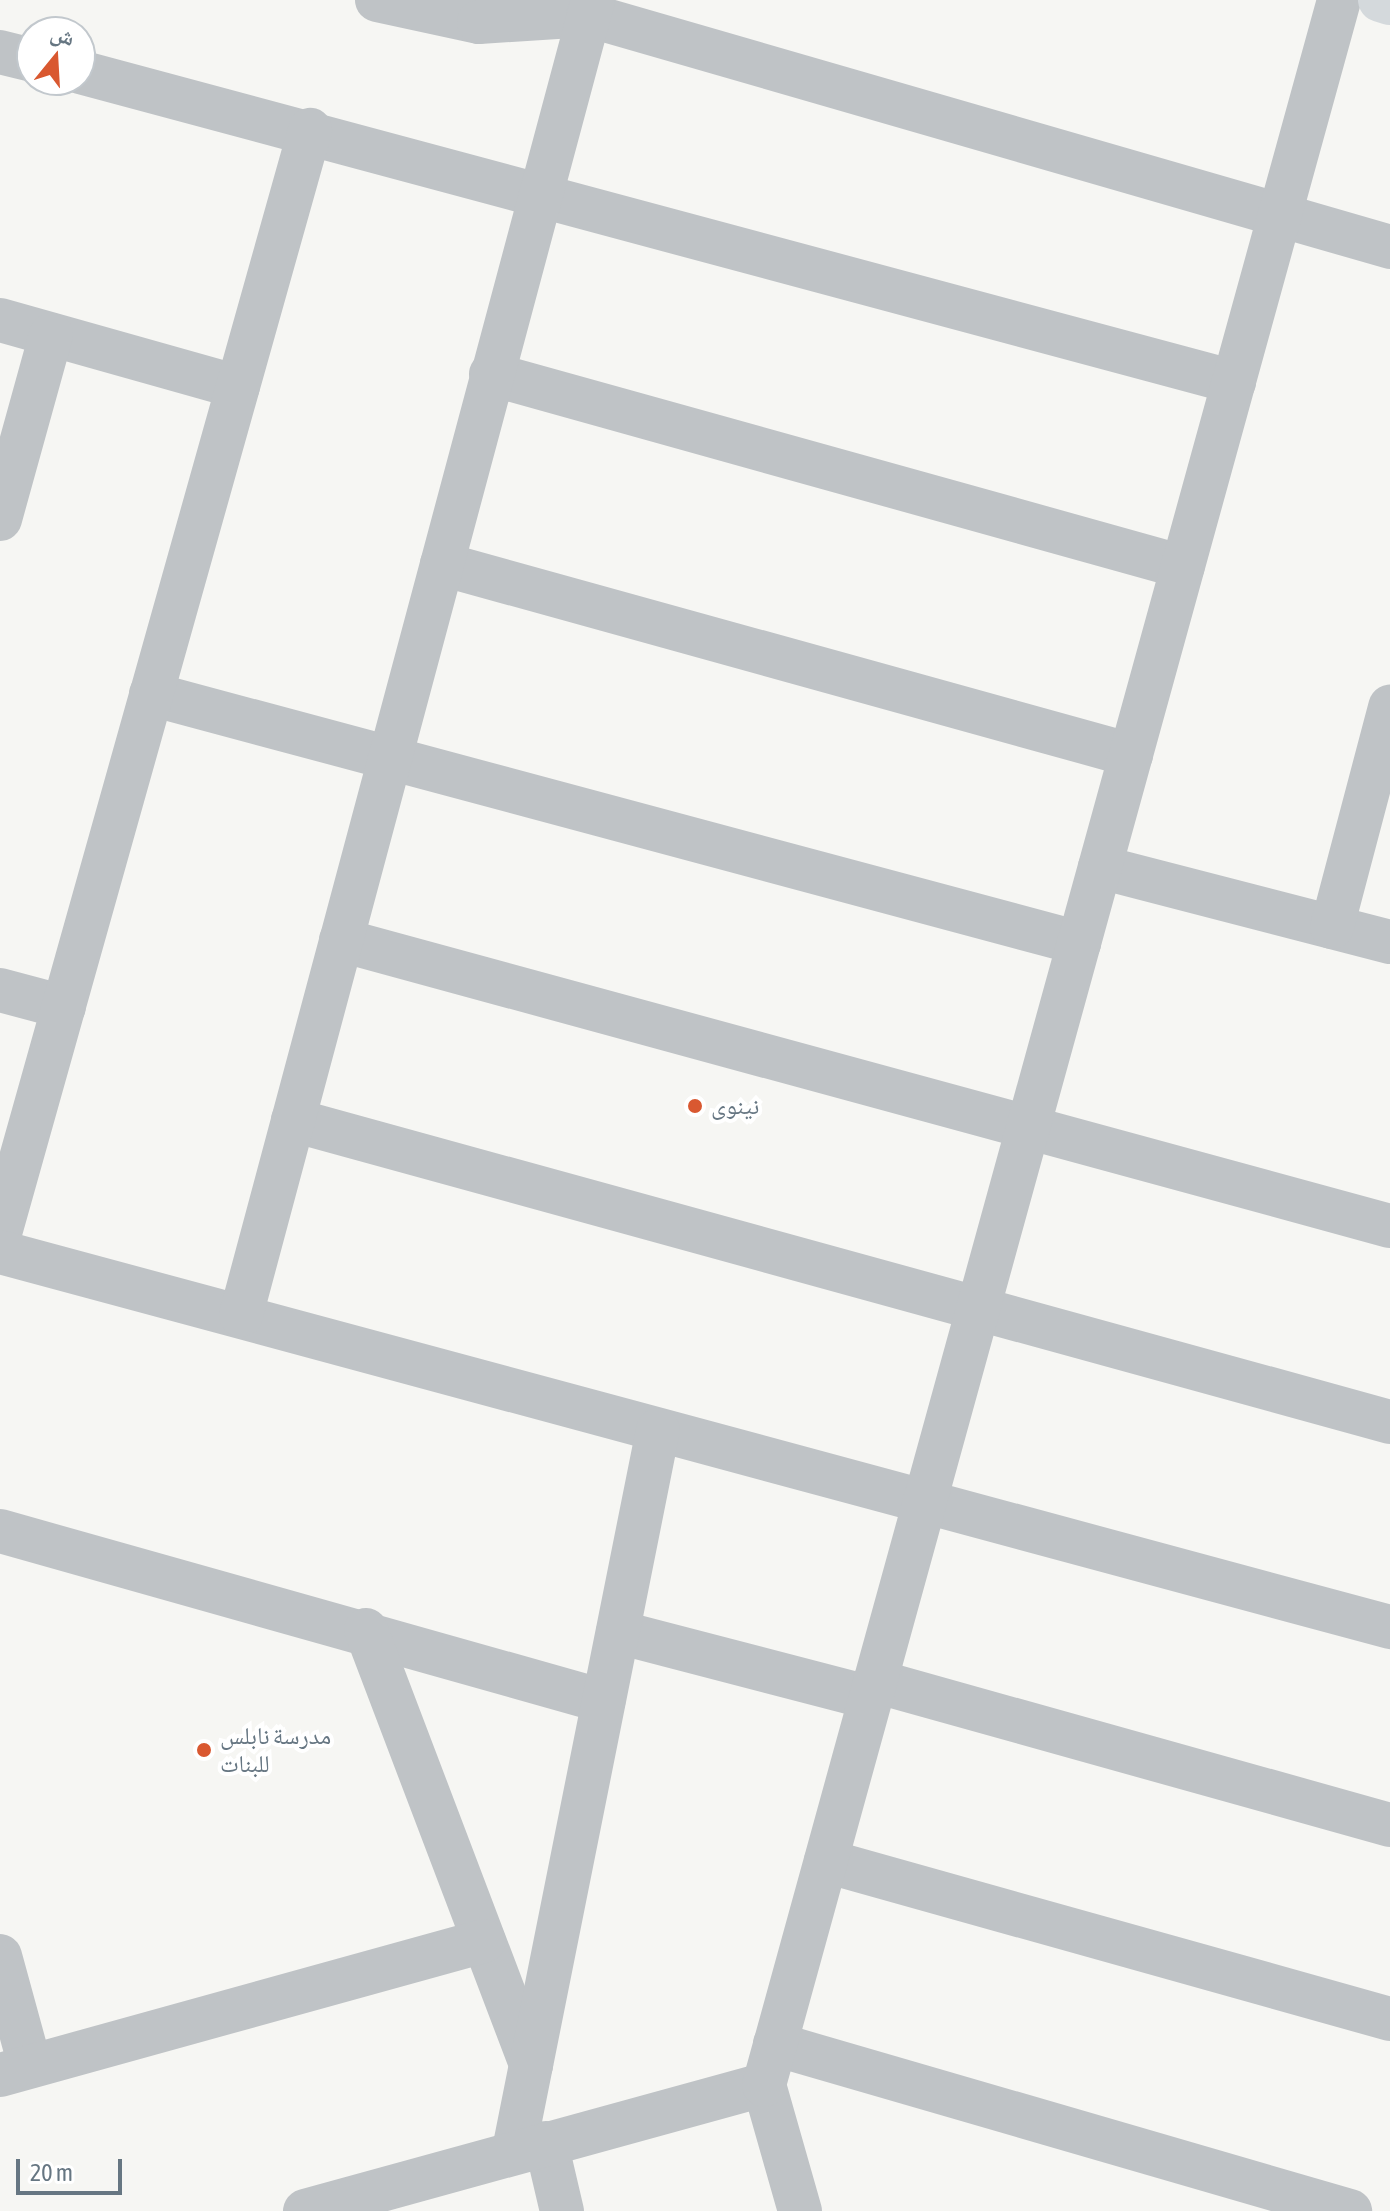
<!DOCTYPE html>
<meta charset="utf-8">
<style>
body{margin:0}
#map{position:relative;width:1390px;height:2211px;overflow:hidden;background:#f6f6f3;font-family:"Asap Condensed","Noto Naskh Arabic",sans-serif}
div>[style]{position:absolute}
[style*='--x']{left:calc(var(--x)*1px);top:calc(var(--y)*1px);width:calc(var(--w)*1px);rotate:calc(var(--a)*1deg)}
.minor>*{height:44px;margin:-22px;padding:0 22px;transform-origin:22px;border-radius:22px;background:#bfc3c6}
.major>*{height:44px;margin:-22px;padding:0 22px;transform-origin:22px;border-radius:22px;background:#d4d9dc}
.dots>*{width:22px;height:22px;translate:-50% -50%;box-sizing:border-box;border:4px solid #fff;border-radius:50%}
span{translate:-50% -50%;white-space:nowrap;text-align:center;line-height:1.15;-webkit-text-stroke:8px #fff;paint-order:stroke}
.poi-label{font-size:24px;color:#667682}
.left{translate:0 -50%;text-align:left}
.north{position:absolute;left:16px;top:16px;width:80px;height:80px;box-sizing:border-box;background:#fff;border:2px solid #c2c8cd;border-radius:50%;rotate:18deg;font-size:22px;font-weight:700;line-height:32px;text-align:center;color:#667682}
.north::after{content:'';display:block;margin:auto;width:28px;height:36px;background:#d95830;clip-path:polygon(50% 0,100% 100%,50% 72%,0 100%)}
.scale{position:absolute;left:16px;top:2159px;width:106px;height:36px;box-sizing:border-box;border:4px solid #667682;border-top:0;padding-left:10px;font-size:24px;line-height:28px;white-space:nowrap;color:#667682;-webkit-text-stroke:6px #fff;paint-order:stroke}
</style>
<div id="map">
<div class="minor">
<i style="--x:377;--y:0;--w:104;--a:12.2"></i>
<i style="--x:479;--y:22;--w:109;--a:-3.7"></i>
<i style="--x:588;--y:15;--w:835;--a:16.13"></i>
<i style="--x:0;--y:52;--w:33;--a:14"></i>
<i style="--x:80;--y:72;--w:1195;--a:15.04"></i>
<i style="--x:0;--y:320;--w:247;--a:15.7"></i>
<i style="--x:491;--y:374;--w:718;--a:15.58"></i>
<i style="--x:0;--y:519;--w:191;--a:-74.5"></i>
<i style="--x:442;--y:564;--w:715;--a:15.49"></i>
<i style="--x:151;--y:694;--w:961;--a:15.02"></i>
<i style="--x:1100;--y:867;--w:300;--a:14.5"></i>
<i style="--x:1332;--y:927;--w:228;--a:-75.2"></i>
<i style="--x:341;--y:940;--w:1087;--a:15.25"></i>
<i style="--x:0;--y:990;--w:66;--a:14.9"></i>
<i style="--x:293;--y:1120;--w:1138;--a:15.39"></i>
<i style="--x:0;--y:1233;--w:1146;--a:-74.3"></i>
<i style="--x:0;--y:1252;--w:1440;--a:15.1"></i>
<i style="--x:241;--y:1315;--w:1361;--a:-75.01"></i>
<i style="--x:0;--y:1531;--w:627;--a:15.74"></i>
<i style="--x:366;--y:1630;--w:465;--a:69.2"></i>
<i style="--x:618;--y:1632;--w:261;--a:14.6"></i>
<i style="--x:875;--y:1681;--w:535;--a:15.62"></i>
<i style="--x:826;--y:1861;--w:586;--a:15.65"></i>
<i style="--x:0;--y:1956;--w:114;--a:74.7"></i>
<i style="--x:775;--y:2044;--w:599;--a:16.2"></i>
<i style="--x:0;--y:2075;--w:502;--a:-15.48"></i>
<i style="--x:546;--y:2143;--w:70;--a:76.8"></i>
<i style="--x:514;--y:2150;--w:734;--a:-78.69"></i>
<i style="--x:305;--y:2211;--w:476;--a:-15.4"></i>
<i style="--x:800;--y:2211;--w:131;--a:-105.9"></i>
<i style="--x:764;--y:2085;--w:2163;--a:-74.58"></i>
</div>
<div class="major">
<i style="--x:1380;--y:0;--w:10;--a:17"></i>
</div>
<div class="dots">
<i style="left:695px;top:1106px;background:#d95830"></i>
<i style="left:204px;top:1750px;background:#d95830"></i>
</div>
<div class="poi-label">
<span class="left" style="left:711px;top:1106px">نينوى</span>
<span class="left" style="left:220px;top:1750px">مدرسة نابلس<br>للبنات</span>
</div>
<div class="north">ش</div>
<div class="scale">20 m</div>
</div>
